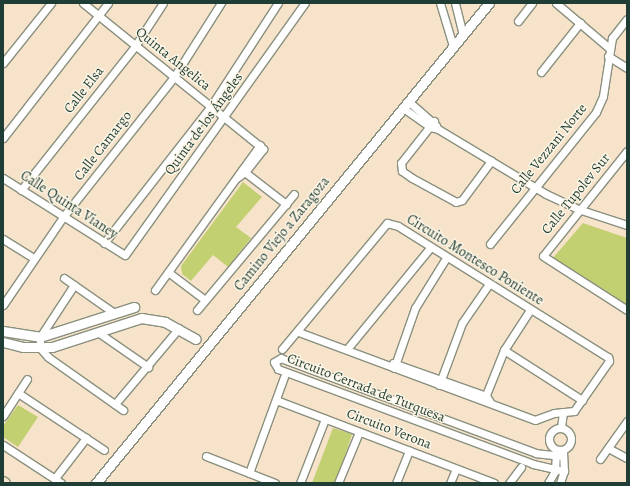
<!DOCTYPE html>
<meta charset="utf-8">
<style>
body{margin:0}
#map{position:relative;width:630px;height:486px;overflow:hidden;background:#f6e3ca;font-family:Alegreya,serif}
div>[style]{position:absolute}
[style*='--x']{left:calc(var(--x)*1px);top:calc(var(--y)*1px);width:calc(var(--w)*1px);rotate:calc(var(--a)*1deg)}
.green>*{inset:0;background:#c3d071}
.roads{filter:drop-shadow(1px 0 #8a907f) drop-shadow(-1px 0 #8a907f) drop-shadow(0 1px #8a907f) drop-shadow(0 -1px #8a907f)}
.minor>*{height:7px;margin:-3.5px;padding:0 3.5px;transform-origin:3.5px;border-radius:3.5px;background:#fff}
.minor>.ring{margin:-3.5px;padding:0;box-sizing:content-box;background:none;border:7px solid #fff;border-radius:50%}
.tertiary>*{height:9px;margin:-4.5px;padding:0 4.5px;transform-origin:4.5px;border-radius:4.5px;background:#fff}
.secondary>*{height:10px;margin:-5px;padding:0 5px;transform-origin:5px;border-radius:5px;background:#fce5cf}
span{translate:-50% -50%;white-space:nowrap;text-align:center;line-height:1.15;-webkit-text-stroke:3px #fcf5e5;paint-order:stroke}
.street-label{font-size:14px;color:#1f3d34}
.frame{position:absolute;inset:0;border:4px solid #1f3d34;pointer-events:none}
</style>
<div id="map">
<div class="green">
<i style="clip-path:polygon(243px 182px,262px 197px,236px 227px,251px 238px,228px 267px,213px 255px,191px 281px,182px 274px,181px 266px)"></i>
<i style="clip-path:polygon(583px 223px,627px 238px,627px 307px,552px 259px)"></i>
<i style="clip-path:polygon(18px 405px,38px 417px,18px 447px,3px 437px,3px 426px)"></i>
<i style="clip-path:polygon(333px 428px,352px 434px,336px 483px,312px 483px)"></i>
</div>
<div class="roads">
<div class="minor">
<i style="--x:83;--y:3;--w:232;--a:39"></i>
<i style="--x:263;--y:149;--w:29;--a:128"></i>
<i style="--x:245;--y:172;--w:9;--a:144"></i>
<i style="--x:440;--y:3;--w:45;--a:73.2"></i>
<i style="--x:455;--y:3;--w:32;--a:76"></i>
<i style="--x:556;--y:3;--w:70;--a:40.3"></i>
<i style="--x:518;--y:21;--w:23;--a:-52"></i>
<i style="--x:608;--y:56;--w:22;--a:32"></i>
<i style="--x:3;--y:63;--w:77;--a:-51.3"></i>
<i style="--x:541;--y:72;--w:63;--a:-51.5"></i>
<i style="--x:408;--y:101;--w:37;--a:41"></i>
<i style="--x:403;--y:108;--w:33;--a:35"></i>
<i style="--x:430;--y:127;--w:8;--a:14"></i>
<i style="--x:438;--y:129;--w:126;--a:31"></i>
<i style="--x:546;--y:194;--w:38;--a:25"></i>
<i style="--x:581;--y:210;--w:48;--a:18.1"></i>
<i style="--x:434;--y:121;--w:53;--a:128.2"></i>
<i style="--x:401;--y:163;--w:8;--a:83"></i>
<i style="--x:402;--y:171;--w:12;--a:35"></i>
<i style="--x:412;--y:178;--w:50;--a:28.6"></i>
<i style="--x:456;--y:202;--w:6;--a:-18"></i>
<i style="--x:462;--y:200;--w:49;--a:-53.4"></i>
<i style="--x:3;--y:138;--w:171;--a:-52.1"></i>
<i style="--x:627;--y:151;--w:134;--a:128.7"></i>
<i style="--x:543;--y:256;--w:100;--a:32.7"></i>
<i style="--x:242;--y:170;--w:56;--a:37.7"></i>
<i style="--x:3;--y:178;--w:144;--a:32.3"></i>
<i style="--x:125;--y:255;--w:310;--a:-54.5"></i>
<i style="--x:21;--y:190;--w:184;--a:-51.6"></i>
<i style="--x:135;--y:46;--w:51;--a:-56.9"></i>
<i style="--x:3;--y:239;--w:36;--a:32"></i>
<i style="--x:104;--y:243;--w:174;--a:-52"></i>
<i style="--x:211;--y:106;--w:123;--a:-57"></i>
<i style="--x:490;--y:244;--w:169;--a:-51.2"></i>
<i style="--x:596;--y:112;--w:17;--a:-66"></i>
<i style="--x:603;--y:96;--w:59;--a:-81.2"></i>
<i style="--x:612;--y:38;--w:24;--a:-52"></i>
<i style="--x:168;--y:272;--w:46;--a:37.1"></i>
<i style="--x:64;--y:278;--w:61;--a:35"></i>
<i style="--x:74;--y:285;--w:62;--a:123.2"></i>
<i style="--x:40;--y:337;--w:11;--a:90"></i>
<i style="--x:40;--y:348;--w:12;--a:48"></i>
<i style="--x:48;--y:357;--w:92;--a:35.2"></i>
<i style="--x:155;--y:290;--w:179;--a:-54.1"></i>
<i style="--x:3;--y:305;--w:107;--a:-55.7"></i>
<i style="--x:63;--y:217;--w:179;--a:-51.6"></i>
<i style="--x:174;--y:77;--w:88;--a:-57.6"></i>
<i style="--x:197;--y:310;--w:151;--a:-50.1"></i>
<i style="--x:99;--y:333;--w:60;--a:34.8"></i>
<i style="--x:282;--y:349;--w:164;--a:-50.2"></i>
<i style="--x:387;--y:223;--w:11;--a:15"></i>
<i style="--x:398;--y:226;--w:248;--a:32"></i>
<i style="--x:608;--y:357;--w:4;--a:76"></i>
<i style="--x:609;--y:361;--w:61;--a:125"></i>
<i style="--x:574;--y:411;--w:20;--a:174"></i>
<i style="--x:554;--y:413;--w:20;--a:160"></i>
<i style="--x:535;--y:420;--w:253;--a:-159.6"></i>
<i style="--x:347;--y:349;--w:131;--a:-50.6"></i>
<i style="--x:504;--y:350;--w:93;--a:32.7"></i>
<i style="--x:393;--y:363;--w:99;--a:19.5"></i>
<i style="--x:486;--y:396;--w:7;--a:56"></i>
<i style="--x:394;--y:368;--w:64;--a:-70.7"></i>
<i style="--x:415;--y:308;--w:59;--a:-58.2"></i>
<i style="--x:439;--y:385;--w:66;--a:-69.6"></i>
<i style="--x:462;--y:323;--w:47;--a:-55.3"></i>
<i style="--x:18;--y:393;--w:103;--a:33.5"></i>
<i style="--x:276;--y:400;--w:233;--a:20.8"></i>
<i style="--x:484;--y:400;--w:54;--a:-68.2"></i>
<i style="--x:504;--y:350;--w:48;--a:-57"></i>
<i style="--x:115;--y:404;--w:99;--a:-49.9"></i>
<i style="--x:3;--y:416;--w:44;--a:-57"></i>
<i style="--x:561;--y:427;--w:15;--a:-82"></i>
<i class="ring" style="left:549px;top:428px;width:15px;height:15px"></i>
<i style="--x:3;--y:445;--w:69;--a:33.2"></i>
<i style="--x:608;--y:448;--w:21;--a:28"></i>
<i style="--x:206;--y:456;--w:74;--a:21.4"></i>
<i style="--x:563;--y:456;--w:27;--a:-174"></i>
<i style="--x:536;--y:453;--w:272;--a:-159.6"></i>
<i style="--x:281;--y:358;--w:8;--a:150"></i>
<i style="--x:274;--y:362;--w:8;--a:60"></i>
<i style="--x:278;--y:369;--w:272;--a:20.4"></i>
<i style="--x:533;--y:464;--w:32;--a:13"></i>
<i style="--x:600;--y:459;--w:47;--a:-54.6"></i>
<i style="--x:249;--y:473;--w:102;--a:-70"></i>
<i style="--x:55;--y:478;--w:51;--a:-52.2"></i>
<i style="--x:300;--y:483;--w:69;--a:-68.7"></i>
<i style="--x:338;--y:483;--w:55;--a:-67.6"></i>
<i style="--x:396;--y:483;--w:35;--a:-68"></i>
<i style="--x:450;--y:483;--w:15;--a:-67"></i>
<i style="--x:509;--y:483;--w:20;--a:-53"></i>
<i style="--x:548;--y:483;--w:14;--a:-60"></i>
<i style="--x:555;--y:471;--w:17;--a:-87"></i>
<i style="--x:560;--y:483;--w:13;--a:-72"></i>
<i style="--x:564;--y:471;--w:19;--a:-93"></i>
</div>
<div class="tertiary">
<i style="--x:3;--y:331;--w:37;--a:9"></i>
<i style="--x:40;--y:337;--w:99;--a:-17.7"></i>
<i style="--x:3;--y:342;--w:21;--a:14"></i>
<i style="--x:23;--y:347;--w:29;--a:0"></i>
<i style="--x:52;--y:347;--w:94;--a:-18"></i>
<i style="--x:141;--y:318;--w:24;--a:9"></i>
<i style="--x:165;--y:322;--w:35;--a:29"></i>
<i style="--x:96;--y:483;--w:620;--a:-50.69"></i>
</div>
<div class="secondary">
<i style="--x:3;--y:482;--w:2;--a:27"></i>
</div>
</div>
<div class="street-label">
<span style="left:173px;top:59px;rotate:39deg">Quinta Angelica</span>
<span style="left:84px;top:90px;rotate:-52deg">Calle Elsa</span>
<span style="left:204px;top:124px;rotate:-54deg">Quinta de los Ángeles</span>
<span style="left:103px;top:146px;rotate:-52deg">Calle Camargo</span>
<span style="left:549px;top:149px;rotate:-51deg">Calle Vezzani Norte</span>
<span style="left:576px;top:194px;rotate:-51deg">Calle Tupolev Sur</span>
<span style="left:69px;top:205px;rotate:33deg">Calle Quinta Vianey</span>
<span style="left:282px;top:234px;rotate:-51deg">Camino Viejo a Zaragoza</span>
<span style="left:475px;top:260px;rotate:32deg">Circuito Montesco Poniente</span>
<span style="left:366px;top:388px;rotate:21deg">Circuito Cerrada de Turquesa</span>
<span style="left:389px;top:429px;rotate:21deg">Circuito Verona</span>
</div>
<div class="frame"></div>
</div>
